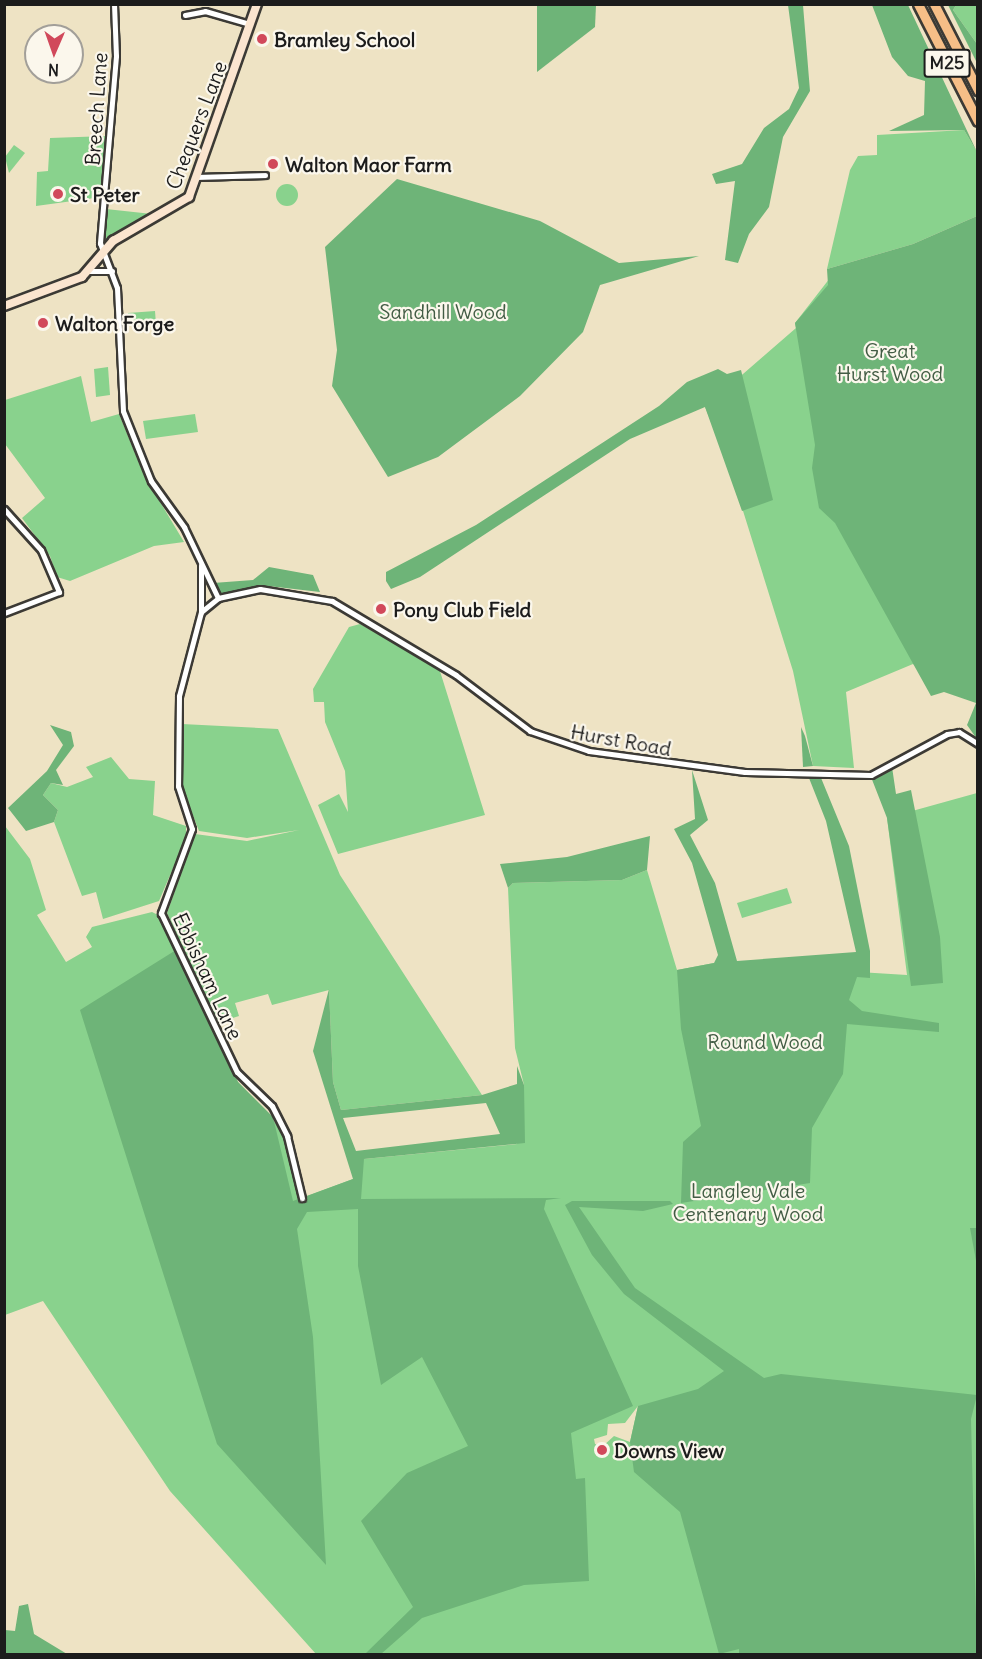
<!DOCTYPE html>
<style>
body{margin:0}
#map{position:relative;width:982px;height:1659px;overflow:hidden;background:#eee3c4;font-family:Delius,sans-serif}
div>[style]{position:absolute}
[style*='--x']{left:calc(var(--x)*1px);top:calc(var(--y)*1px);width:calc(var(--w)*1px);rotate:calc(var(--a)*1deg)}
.green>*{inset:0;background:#89d28d}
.round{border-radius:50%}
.forest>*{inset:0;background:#6eb478}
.roads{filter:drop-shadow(2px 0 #3c3a35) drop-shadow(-2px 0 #3c3a35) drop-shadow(0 2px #3c3a35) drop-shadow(0 -2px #3c3a35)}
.minor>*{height:5px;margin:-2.5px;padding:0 2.5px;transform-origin:2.5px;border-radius:2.5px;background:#fff}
.secondary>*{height:8px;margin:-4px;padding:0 4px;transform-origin:4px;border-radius:4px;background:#fbe5cf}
.motorway>*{height:9px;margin:-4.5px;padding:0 4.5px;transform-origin:4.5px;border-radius:4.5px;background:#f6be87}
.dots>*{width:16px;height:16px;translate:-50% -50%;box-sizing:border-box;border:3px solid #fbf7ec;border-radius:50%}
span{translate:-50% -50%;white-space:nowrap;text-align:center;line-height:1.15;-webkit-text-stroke:4.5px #fbf7ec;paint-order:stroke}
.shield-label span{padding:2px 4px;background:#fbf7ec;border:2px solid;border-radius:4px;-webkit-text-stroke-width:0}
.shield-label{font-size:18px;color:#1c1c1c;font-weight:700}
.poi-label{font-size:20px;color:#1c1c1c;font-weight:700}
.left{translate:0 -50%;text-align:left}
.street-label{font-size:20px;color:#1c1c1c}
.park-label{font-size:20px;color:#425c44}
.frame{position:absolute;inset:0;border:6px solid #1c1c1c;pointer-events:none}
.north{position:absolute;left:24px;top:24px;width:60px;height:60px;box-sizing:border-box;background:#fbf7ec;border:2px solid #a29f99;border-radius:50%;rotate:182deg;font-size:16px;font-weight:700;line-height:24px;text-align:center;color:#1c1c1c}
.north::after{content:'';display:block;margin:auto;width:21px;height:27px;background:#d1495b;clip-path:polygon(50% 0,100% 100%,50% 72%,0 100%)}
</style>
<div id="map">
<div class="green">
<i style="clip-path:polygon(956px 5px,977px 5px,977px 44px,953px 10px)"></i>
<i style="clip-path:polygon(964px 130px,977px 152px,977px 216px,913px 244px,827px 269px,850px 170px,858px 156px,877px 155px,877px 135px)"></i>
<i style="clip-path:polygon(107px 136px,102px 197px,36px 206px,37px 172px,48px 171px,50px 138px)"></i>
<i style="clip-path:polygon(14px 145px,25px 153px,9px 173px,5px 157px)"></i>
<i class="round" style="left:276px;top:184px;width:22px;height:22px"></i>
<i style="clip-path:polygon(106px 209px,152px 214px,108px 240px,104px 238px)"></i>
<i style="clip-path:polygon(830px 278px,977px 698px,913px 664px,846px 692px,854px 768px,813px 766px,793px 671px,729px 466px,705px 407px,796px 328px,795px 323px)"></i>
<i style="clip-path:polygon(155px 311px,156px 324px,129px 325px,128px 313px)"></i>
<i style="clip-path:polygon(108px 367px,110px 395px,96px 397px,94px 369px)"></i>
<i style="clip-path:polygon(81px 376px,91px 422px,119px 414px,144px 475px,184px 542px,154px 546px,70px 581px,57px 577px,50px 556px,22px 518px,45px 498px,5px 444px,5px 400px)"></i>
<i style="clip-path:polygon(195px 414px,198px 432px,146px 439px,143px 421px)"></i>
<i style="clip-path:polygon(360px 624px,439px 668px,485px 815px,338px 854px,318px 805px,339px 794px,348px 812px,345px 771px,325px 722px,324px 702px,314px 702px,313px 689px,349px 627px)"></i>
<i style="clip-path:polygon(182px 724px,278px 729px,340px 875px,482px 1095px,341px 1110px,333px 1082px,329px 990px,272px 1005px,268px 994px,235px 1003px,239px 1016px,217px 1023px,167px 913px,195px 834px,247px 841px,299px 830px,247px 838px,199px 831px,181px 785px)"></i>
<i style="clip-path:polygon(111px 757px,129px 779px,155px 781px,153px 815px,186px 826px,186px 838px,159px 901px,103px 919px,96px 892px,82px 896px,54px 822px,58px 810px,43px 795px,51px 783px,67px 787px,93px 777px,86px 767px)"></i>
<i style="clip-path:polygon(evenodd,977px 793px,977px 1654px,316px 1654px,170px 1491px,43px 1301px,5px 1315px,5px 826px,30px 859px,46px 910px,37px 915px,66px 962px,92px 947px,86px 937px,92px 927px,152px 912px,160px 916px,238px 1082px,287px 1136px,302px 1198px,353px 1179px,364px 1159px,517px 1144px,524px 1085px,515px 1048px,508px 888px,513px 883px,622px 880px,647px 870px,677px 970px,714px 963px,907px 975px,887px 818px,977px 793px,638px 1406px,630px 1442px,614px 1436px,603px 1446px,595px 1444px,594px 1439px,607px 1435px,608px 1424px,625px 1423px,638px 1406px)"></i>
<i style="clip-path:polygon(787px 888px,792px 903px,742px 918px,737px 903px)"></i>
</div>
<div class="forest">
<i style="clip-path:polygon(537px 5px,596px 5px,595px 27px,537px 72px)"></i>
<i style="clip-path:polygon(788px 5px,803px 5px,810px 91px,783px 137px,769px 207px,749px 234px,738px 263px,725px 260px,735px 181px,716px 184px,712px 174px,742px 164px,764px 128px,789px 109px,799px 88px)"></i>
<i style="clip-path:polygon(872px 5px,908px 5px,977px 152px,964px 130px,889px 131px,924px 115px,925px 81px,908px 76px,892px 57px)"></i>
<i style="clip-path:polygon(948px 5px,956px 5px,953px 10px,977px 44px,977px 63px)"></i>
<i style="clip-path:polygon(397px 179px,540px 221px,619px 263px,699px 256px,600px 285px,583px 332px,520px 396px,438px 457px,388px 477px,332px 386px,337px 350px,325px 247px)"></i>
<i style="clip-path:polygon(977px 216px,977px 739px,967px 725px,976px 703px,944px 692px,931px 696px,835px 523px,819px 508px,812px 468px,815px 445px,795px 323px,828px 285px,827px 269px,913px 244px)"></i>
<i style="clip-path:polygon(718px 369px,727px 374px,741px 370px,773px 500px,742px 511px,705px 407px,630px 439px,420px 577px,391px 589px,386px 581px,386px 572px,476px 525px,659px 406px,687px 382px)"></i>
<i style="clip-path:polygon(269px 567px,313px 575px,320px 592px,268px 586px,220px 596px,213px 583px,253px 580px)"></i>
<i style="clip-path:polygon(50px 725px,71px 732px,74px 746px,56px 770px,63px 785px,51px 783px,43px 795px,58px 810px,54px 822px,26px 831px,8px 808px,47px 771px,63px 745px)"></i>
<i style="clip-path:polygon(801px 727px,805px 736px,813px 766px,803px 767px)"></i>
<i style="clip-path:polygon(892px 767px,896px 794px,911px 790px,940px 937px,943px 983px,911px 986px,887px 818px,871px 777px)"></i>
<i style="clip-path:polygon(692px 770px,708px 820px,690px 835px,715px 883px,737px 961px,856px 952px,826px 821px,807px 773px,819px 773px,849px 846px,870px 951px,870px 978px,857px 977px,849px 1000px,862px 1011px,939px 1023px,939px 1032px,847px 1024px,843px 1074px,812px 1128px,810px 1183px,681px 1203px,683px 1142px,701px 1126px,681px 1029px,677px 970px,714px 963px,718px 955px,692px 863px,674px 829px,695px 819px)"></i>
<i style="clip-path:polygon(650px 836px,647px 870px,622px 880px,513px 883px,508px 888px,500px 864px,567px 857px)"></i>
<i style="clip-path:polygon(evenodd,176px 950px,238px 1082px,273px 1117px,293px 1201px,353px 1179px,313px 1051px,329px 989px,333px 1082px,341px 1110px,482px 1095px,517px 1084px,517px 1066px,524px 1085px,525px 1143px,364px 1159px,361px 1199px,561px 1198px,546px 1200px,544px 1209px,633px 1406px,571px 1433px,576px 1479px,585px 1478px,589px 1581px,524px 1585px,422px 1618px,381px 1654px,365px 1654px,413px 1607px,361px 1521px,407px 1473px,468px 1446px,422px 1357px,381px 1385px,358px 1266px,358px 1209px,307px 1212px,297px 1229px,313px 1337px,326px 1565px,217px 1444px,80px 1010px,176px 950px,486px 1103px,500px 1134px,356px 1151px,343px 1118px,486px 1103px)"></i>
<i style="clip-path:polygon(572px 1201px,670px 1201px,673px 1204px,643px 1211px,579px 1207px,635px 1288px,764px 1378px,781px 1374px,977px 1395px,971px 1419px,977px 1654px,739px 1654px,739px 1649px,719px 1654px,680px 1512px,634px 1472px,630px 1442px,638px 1406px,698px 1389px,724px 1371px,624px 1294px,592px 1255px,565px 1205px)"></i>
<i style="clip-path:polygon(970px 1228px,977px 1228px,977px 1266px)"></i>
<i style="clip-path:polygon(28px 1604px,34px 1634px,67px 1654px,5px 1654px,5px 1630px,15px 1631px,19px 1606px)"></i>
</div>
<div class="roads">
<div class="minor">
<i style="--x:114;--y:4;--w:52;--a:87.8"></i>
<i style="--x:116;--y:56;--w:188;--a:94.9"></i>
<i style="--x:100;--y:243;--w:48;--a:69.3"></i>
<i style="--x:117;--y:288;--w:123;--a:87.2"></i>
<i style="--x:123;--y:411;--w:75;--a:68.2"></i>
<i style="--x:151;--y:481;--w:57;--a:54.3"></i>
<i style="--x:184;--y:527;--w:79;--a:64.4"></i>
<i style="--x:185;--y:15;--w:20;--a:-11"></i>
<i style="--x:205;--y:11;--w:47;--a:16.1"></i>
<i style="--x:198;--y:177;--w:67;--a:-1.7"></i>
<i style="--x:89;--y:271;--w:23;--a:0"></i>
<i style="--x:4;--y:509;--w:55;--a:47.9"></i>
<i style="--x:41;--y:550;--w:46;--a:66.8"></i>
<i style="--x:59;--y:592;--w:59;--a:159.1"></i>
<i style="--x:201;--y:565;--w:47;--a:90"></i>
<i style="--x:201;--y:612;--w:87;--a:104.7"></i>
<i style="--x:179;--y:696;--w:90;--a:90.6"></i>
<i style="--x:178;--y:786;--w:45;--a:72"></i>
<i style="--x:192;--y:829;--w:90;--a:110.3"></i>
<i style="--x:161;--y:913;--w:176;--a:64.5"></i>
<i style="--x:237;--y:1072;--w:49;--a:44.2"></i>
<i style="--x:272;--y:1106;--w:34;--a:63"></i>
<i style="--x:287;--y:1136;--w:64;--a:76.4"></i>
<i style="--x:218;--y:598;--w:43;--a:-12.1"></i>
<i style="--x:260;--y:589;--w:73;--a:9.5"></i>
<i style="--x:332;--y:601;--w:144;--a:30.8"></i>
<i style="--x:456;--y:675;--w:93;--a:37.1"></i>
<i style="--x:530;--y:731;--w:62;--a:18.7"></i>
<i style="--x:589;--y:751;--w:157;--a:7.7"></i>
<i style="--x:745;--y:772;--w:126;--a:1.4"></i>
<i style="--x:871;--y:775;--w:86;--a:-28.3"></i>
<i style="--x:947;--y:734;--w:12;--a:-9"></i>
<i style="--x:959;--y:732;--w:22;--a:32"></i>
<i style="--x:201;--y:612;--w:22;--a:-39"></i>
</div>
<div class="secondary">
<i style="--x:4;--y:306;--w:83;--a:-20.4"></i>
<i style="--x:82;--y:277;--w:48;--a:-49.3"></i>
<i style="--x:113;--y:241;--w:88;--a:-30.1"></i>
<i style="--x:189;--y:197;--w:205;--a:-70.6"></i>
</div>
<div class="motorway">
<i style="--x:918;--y:4;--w:131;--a:62.9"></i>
<i style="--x:934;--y:4;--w:97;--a:62.9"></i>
</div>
</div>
<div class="dots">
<i style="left:262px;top:39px;background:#d1495b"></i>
<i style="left:273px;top:164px;background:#d1495b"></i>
<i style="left:58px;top:194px;background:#d1495b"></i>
<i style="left:43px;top:323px;background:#d1495b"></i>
<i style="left:381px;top:609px;background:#d1495b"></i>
<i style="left:602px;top:1450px;background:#d1495b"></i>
</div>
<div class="shield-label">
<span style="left:947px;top:63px">M25</span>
</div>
<div class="poi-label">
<span class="left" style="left:274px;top:39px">Bramley School</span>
<span class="left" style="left:285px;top:164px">Walton Maor Farm</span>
<span class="left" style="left:70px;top:194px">St Peter</span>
<span class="left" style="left:55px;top:323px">Walton Forge</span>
<span class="left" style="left:393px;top:609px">Pony Club Field</span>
<span class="left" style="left:614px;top:1450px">Downs View</span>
</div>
<div class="street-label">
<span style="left:96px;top:109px;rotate:-86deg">Breech Lane</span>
<span style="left:196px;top:125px;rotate:-69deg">Chequers Lane</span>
<span style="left:621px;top:740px;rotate:10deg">Hurst Road</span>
<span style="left:208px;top:976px;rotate:65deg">Ebbisham Lane</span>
</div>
<div class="park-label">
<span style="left:443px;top:311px">Sandhill Wood</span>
<span style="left:890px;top:362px">Great<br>Hurst Wood</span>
<span style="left:765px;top:1041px">Round Wood</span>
<span style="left:748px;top:1202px">Langley Vale<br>Centenary Wood</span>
</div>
<div class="frame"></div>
<div class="north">N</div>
</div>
